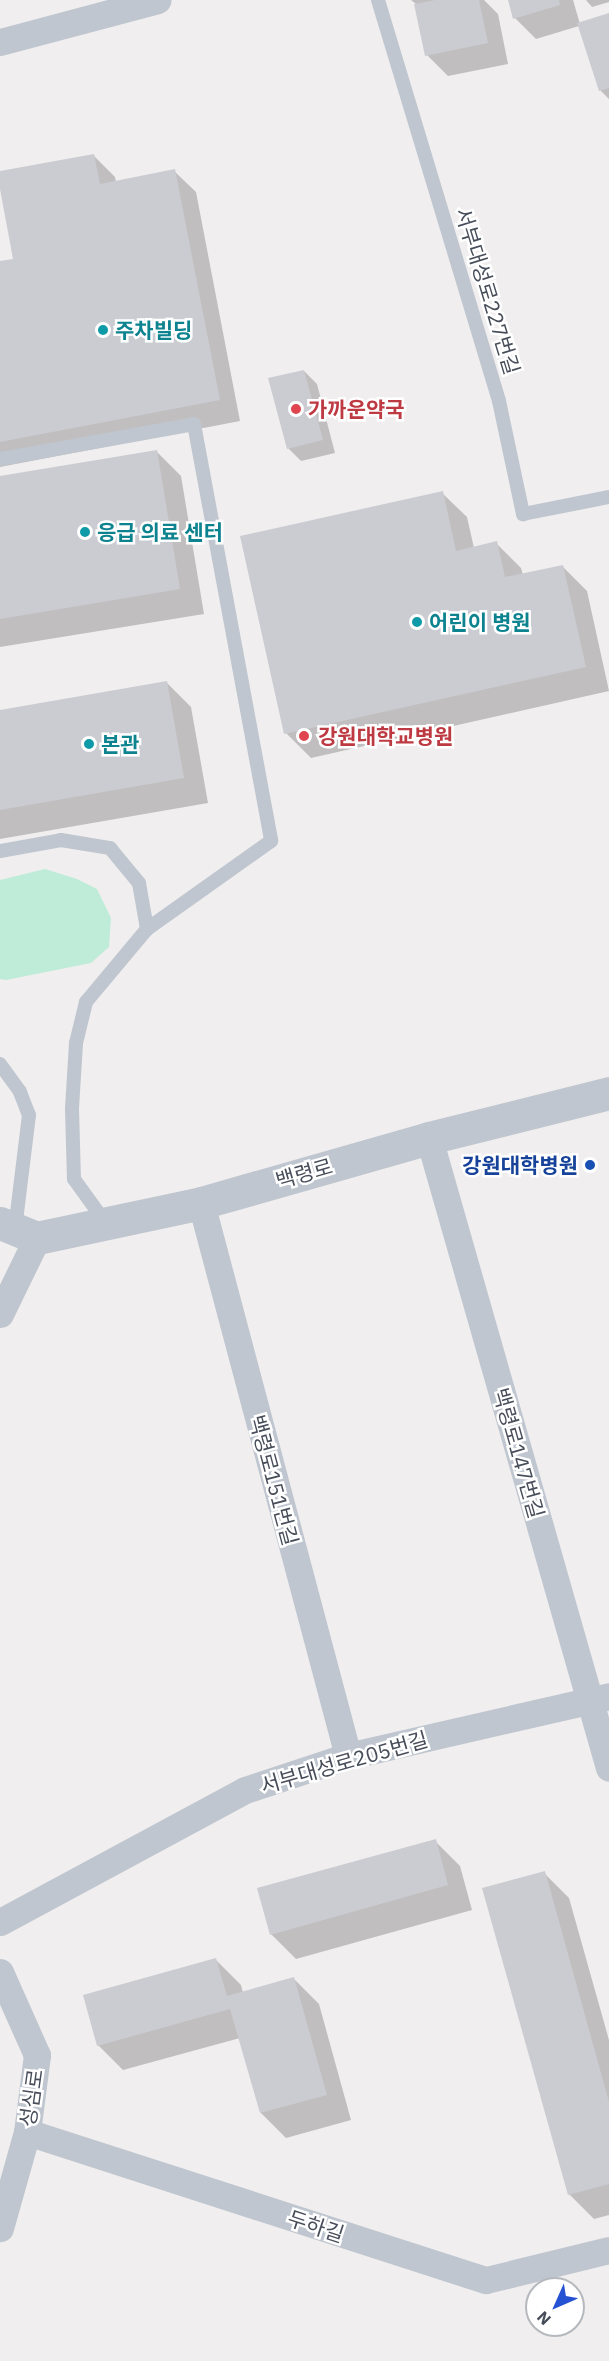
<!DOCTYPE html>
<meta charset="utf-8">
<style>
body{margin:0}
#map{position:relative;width:609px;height:2361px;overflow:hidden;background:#f0eeee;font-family:"IBM Plex Sans","Noto Sans KR",sans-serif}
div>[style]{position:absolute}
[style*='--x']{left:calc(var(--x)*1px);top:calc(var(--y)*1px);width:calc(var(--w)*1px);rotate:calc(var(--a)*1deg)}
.green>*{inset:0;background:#bfecd8}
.shadow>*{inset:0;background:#0003}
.building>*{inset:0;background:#cbccd2}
.service>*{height:14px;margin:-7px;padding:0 7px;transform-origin:7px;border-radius:7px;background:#bfc6cf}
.minor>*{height:27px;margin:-13.5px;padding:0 13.5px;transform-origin:13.5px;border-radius:13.5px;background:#bfc6cf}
.tertiary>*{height:33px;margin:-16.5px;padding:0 16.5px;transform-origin:16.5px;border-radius:16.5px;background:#bfc6cf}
.dots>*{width:16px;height:16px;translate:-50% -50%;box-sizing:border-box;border:3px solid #fff;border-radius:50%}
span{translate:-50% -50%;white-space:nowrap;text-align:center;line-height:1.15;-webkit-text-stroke:5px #fff;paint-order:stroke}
.street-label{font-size:21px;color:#474e5a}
.culture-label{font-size:21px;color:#0d838f;font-weight:700}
.left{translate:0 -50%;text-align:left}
.health-label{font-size:21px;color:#be3a42;font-weight:700}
.transit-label{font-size:21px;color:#164399;font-weight:700}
.right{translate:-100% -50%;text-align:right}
.north{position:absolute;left:525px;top:2277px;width:60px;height:60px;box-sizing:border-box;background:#fff;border:2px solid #b5b8bd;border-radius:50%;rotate:225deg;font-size:16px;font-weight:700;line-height:24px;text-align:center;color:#474e5a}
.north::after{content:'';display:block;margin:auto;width:21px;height:27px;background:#2552d3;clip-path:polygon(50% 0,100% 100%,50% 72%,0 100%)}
</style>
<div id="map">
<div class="green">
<i style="clip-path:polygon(45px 869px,77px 879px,97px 889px,111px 918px,109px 947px,91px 963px,6px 980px,0 979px,0 880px)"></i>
</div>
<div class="shadow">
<i style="clip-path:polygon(411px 0,484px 0,498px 14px,508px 64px,448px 76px,427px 55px,416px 4px)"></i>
<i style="clip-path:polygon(509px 0,573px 0,580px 24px,609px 15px,609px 99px,600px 90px,579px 26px,536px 39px,515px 18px)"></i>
<i style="clip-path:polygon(586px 0,609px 0,609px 2px,592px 7px)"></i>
<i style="clip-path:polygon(93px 155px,115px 177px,116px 182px,174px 171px,196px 192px,240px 421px,0 467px,0 263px,15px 260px,0 173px)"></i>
<i style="clip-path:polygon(304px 371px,317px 384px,335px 453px,301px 461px,288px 448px)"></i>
<i style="clip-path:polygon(156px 451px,181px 476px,204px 614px,0 647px,0 477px)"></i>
<i style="clip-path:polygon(442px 493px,467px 517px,474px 548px,496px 543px,521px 568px,523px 575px,562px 566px,587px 591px,609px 691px,311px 758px,286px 733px)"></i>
<i style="clip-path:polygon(166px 682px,191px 707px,208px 803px,0 839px,0 711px)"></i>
<i style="clip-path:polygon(435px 1841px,460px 1866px,472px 1910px,296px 1959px,271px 1934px)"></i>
<i style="clip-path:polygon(544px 1873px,569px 1898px,609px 2040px,609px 2215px,594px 2219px,569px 2194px)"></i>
<i style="clip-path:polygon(216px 1960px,241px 1985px,243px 1993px,294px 1979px,319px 2004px,351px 2120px,286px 2138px,261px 2113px,240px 2038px,123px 2070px,98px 2045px)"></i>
</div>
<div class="building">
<i style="clip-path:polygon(435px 0,479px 0,488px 43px,425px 56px,414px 4px)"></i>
<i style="clip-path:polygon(508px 0,559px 0,560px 5px,513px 19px)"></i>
<i style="clip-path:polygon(609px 13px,609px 88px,599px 91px,577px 23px)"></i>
<i style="clip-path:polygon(94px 154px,100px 184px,175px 169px,220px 400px,0 442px,0 261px,13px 259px,0 189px,0 171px)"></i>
<i style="clip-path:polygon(304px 370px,323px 440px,287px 449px,268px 378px)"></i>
<i style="clip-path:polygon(157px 450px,180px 589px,0 619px,0 476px)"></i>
<i style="clip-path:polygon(443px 491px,456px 551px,497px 541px,505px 577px,563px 565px,586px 667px,284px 734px,240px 536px)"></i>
<i style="clip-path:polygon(167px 681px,184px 778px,0 810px,0 710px)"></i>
<i style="clip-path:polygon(436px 1839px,448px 1885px,270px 1935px,257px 1888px)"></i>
<i style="clip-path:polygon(545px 1871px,609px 2102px,609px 2184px,568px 2195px,482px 1888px)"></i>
<i style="clip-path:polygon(216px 1958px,227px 1996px,294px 1977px,327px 2095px,260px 2113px,230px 2009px,97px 2046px,83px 1995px)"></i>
</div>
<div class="service">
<i style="--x:378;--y:0;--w:419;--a:73.2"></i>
<i style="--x:499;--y:401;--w:116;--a:78"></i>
<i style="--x:523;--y:514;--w:88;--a:-11.2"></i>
<i style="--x:0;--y:459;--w:197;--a:-10.2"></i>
<i style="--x:194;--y:424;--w:424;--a:79.5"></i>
<i style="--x:271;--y:841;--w:152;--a:144.6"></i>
<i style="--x:0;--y:851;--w:62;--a:-10.2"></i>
<i style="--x:61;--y:840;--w:50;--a:9.3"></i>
<i style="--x:110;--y:848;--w:45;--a:50.4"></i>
<i style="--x:139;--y:883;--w:47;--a:80.1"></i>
<i style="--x:147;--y:929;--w:95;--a:129.9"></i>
<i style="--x:86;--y:1002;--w:42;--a:103.7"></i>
<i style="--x:76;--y:1043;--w:66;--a:93.5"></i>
<i style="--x:72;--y:1109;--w:70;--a:88.4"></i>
<i style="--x:74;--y:1179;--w:53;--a:54.2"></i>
<i style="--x:0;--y:1064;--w:34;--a:54"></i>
<i style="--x:20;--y:1092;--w:25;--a:69"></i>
<i style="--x:29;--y:1115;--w:115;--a:97"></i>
</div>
<div class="minor">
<i style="--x:0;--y:42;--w:163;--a:-14.9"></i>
<i style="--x:429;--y:1138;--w:655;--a:74.05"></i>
<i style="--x:201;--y:1203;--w:572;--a:75.11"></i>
<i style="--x:0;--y:1314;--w:85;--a:-64"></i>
<i style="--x:0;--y:1922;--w:278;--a:-28.3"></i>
<i style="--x:245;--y:1790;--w:108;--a:-18.3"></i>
<i style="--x:348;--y:1756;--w:268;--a:-12.9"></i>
<i style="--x:0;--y:1972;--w:91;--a:66"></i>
<i style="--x:37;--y:2055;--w:78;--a:97.4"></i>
<i style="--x:27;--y:2132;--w:100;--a:105.7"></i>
<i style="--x:27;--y:2132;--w:482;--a:17.9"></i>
<i style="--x:486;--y:2280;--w:127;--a:-13.7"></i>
</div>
<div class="tertiary">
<i style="--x:0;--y:1223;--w:40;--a:22"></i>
<i style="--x:37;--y:1238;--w:168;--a:-12"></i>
<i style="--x:201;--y:1203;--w:237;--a:-15.9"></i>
<i style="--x:429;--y:1138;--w:186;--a:-14"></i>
</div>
<div class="dots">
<i style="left:103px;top:330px;background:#0f9aa8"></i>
<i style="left:296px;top:409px;background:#e0444e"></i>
<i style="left:85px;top:532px;background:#0f9aa8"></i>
<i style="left:417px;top:622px;background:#0f9aa8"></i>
<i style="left:304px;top:736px;background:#e0444e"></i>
<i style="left:89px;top:744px;background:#0f9aa8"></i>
<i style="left:590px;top:1165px;background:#1a4fb4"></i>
</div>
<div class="street-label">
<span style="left:488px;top:291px;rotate:73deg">서부대성로227번길</span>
<span style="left:304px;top:1173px;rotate:-16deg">백령로</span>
<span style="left:519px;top:1453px;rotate:74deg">백령로147번길</span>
<span style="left:274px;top:1480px;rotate:75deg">백령로151번길</span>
<span style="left:344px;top:1762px;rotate:-16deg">서부대성로205번길</span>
<span style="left:31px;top:2098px;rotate:-82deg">성심로</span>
<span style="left:316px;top:2226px;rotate:18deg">두하길</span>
</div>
<div class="culture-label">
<span class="left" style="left:115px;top:330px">주차빌딩</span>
<span class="left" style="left:97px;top:532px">응급 의료 센터</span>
<span class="left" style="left:429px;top:622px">어린이 병원</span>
<span class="left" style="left:101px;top:744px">본관</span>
</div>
<div class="health-label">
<span class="left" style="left:308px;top:409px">가까운약국</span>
<span class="left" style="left:318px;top:736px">강원대학교병원</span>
</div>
<div class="transit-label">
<span class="right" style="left:578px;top:1165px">강원대학병원</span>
</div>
<div class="north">N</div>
</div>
